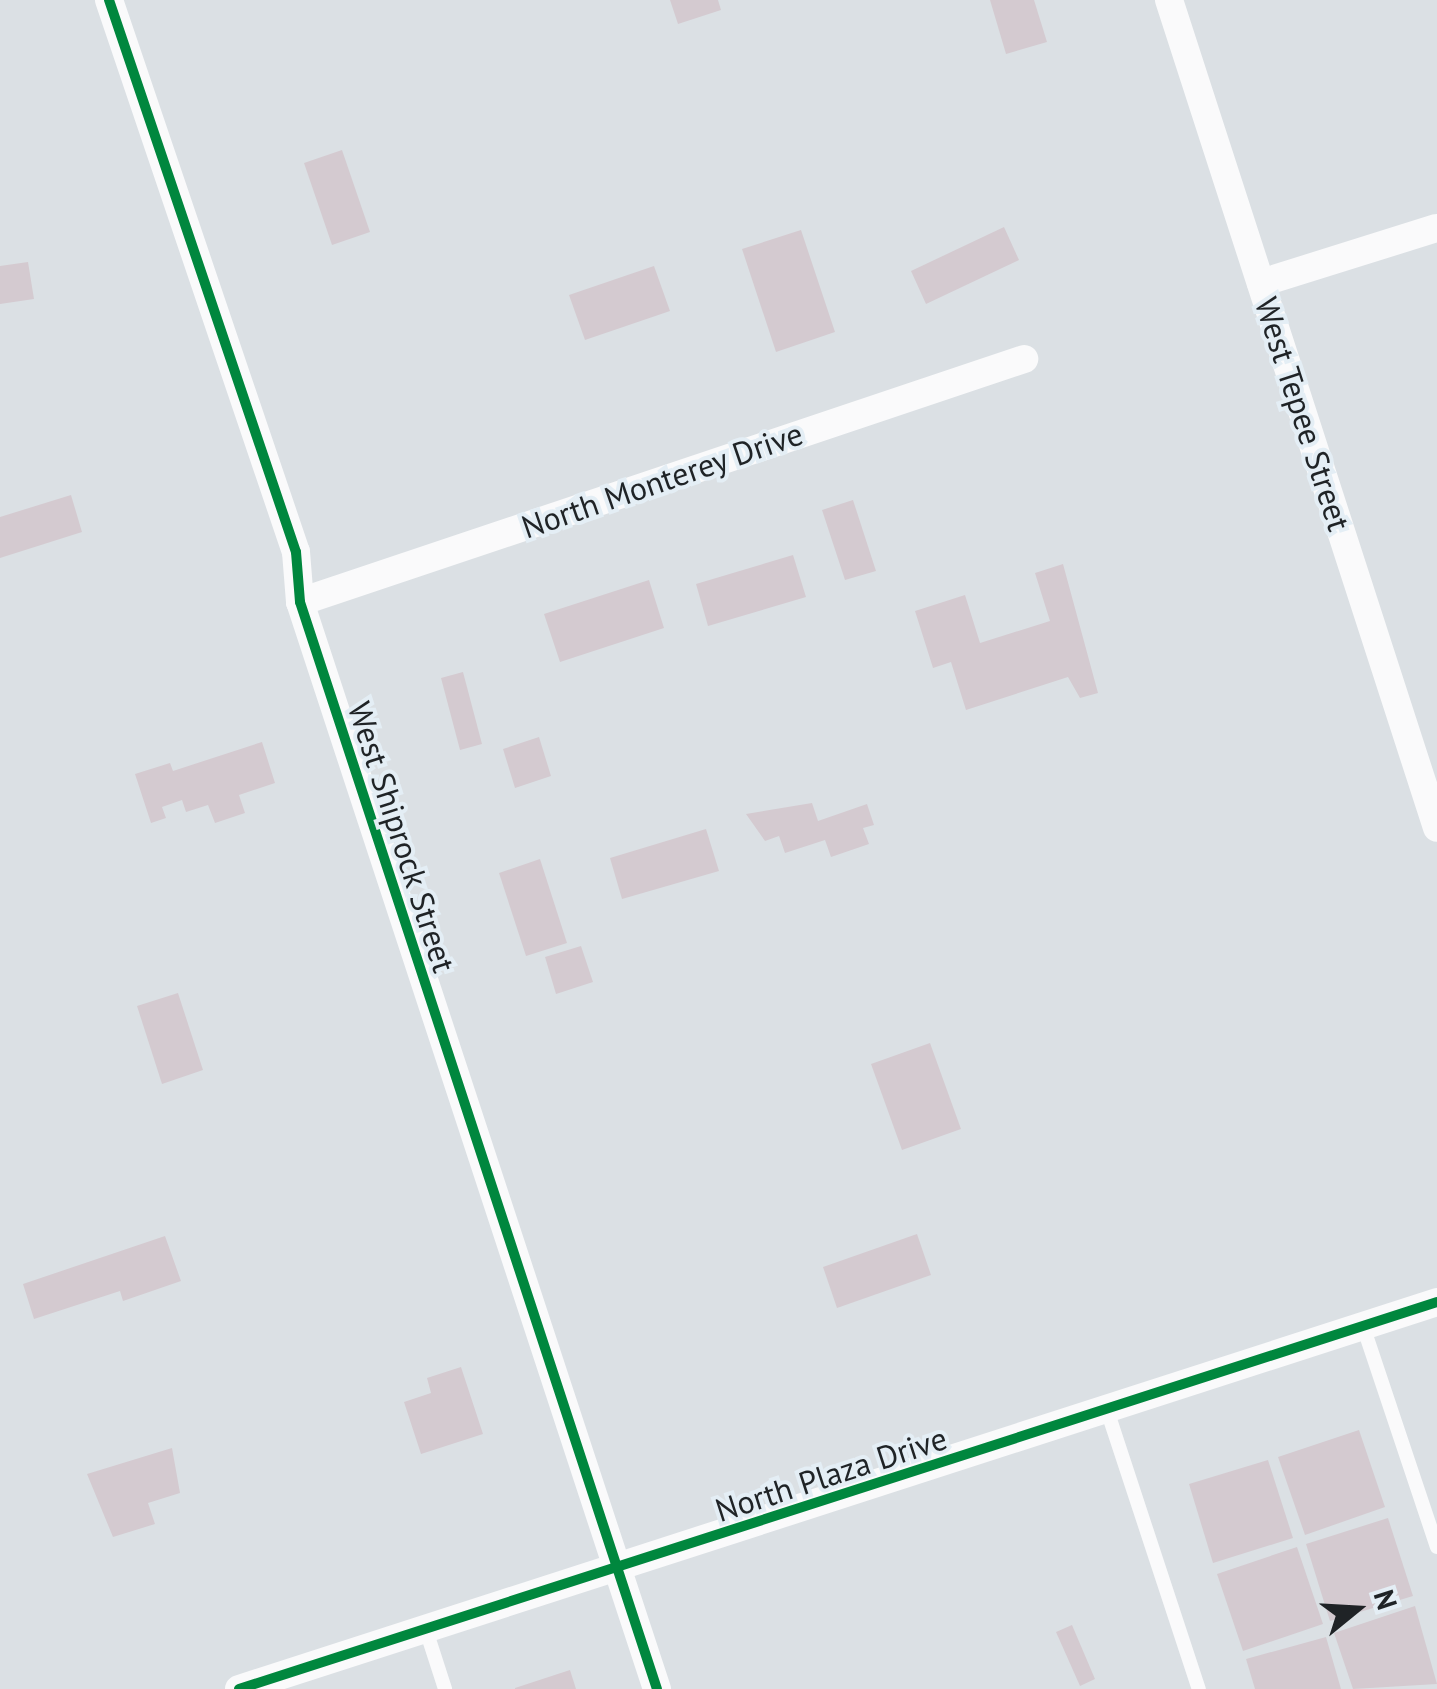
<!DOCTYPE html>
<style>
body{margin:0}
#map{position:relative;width:1437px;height:1689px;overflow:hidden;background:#dbe0e4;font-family:"PT Sans",sans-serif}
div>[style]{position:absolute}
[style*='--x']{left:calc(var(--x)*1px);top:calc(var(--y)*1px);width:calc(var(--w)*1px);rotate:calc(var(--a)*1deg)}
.building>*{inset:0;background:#d4cad0}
.service>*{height:14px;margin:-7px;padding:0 7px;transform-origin:7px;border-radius:7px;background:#fafafb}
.minor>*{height:28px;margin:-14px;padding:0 14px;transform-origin:14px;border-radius:14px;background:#fafafb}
.cycleway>*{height:10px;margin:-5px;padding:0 5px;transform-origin:5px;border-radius:5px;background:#00873e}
span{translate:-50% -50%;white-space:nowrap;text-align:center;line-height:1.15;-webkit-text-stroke:8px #e4eef5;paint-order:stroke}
.street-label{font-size:32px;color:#1f2326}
.north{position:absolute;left:1307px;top:1559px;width:100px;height:100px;-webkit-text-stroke:8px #e4eef5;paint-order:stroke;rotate:72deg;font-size:28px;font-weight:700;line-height:40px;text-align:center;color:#1f2326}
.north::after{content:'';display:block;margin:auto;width:35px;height:45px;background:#1f2326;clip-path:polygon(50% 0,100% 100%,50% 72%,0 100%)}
</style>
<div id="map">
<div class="building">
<i style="clip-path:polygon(670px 0,718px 0,721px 10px,678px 24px)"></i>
<i style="clip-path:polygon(990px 0,1034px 0,1047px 42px,1006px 54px)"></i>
<i style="clip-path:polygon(342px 150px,370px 232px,332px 245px,304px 163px)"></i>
<i style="clip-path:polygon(1004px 227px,1019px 260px,926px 304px,911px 271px)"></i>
<i style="clip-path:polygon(801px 230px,835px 332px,776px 352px,742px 249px)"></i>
<i style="clip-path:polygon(28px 262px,34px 299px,0 304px,0 266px)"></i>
<i style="clip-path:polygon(654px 266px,670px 311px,585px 340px,569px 295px)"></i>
<i style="clip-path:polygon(71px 495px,82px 532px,0 558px,0 517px)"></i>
<i style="clip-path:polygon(853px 500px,876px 571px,845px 580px,822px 510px)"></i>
<i style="clip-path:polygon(793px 555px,806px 597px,708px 626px,696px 584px)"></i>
<i style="clip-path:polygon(1063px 564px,1098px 693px,1080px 698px,1068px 677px,966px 710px,951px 662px,933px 668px,915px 611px,965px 595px,980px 643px,1050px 621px,1035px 573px)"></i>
<i style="clip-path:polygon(649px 580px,664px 628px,560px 662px,544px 614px)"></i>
<i style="clip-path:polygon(463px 672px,482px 744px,460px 750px,441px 678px)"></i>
<i style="clip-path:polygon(539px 737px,551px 776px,515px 788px,503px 749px)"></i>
<i style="clip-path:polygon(262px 742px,275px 783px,239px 795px,245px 813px,215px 823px,208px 805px,186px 812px,182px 800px,162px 807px,166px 818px,151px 823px,135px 774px,170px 763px,173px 771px)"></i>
<i style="clip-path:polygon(812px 803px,818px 821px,867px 804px,874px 825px,863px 828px,869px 844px,831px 857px,825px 840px,785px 853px,779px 836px,765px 841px,746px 814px)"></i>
<i style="clip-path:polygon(706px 829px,719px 871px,622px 899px,610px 858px)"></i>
<i style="clip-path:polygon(540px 859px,567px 943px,526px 956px,499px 873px)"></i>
<i style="clip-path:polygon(581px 946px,593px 982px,556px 994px,545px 957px)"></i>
<i style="clip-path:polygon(178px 993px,203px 1070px,162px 1084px,137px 1006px)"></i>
<i style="clip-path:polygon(930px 1043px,961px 1129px,902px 1150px,871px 1064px)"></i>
<i style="clip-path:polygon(917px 1234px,931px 1275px,837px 1308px,823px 1267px)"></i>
<i style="clip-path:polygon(165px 1236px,181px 1281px,123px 1301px,120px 1291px,34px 1319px,23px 1284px)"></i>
<i style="clip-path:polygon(461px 1367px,483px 1434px,421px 1454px,404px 1402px,431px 1393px,427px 1378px)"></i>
<i style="clip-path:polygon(1359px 1430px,1385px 1507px,1305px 1535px,1278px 1457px)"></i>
<i style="clip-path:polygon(172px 1448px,180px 1493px,148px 1503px,155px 1524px,113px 1537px,87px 1474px)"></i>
<i style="clip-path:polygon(1268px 1460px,1293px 1538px,1213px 1563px,1189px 1484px)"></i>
<i style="clip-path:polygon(1388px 1518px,1413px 1596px,1330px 1621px,1306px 1544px)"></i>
<i style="clip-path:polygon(1297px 1547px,1323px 1624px,1243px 1651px,1217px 1574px)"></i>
<i style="clip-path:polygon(1415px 1606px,1437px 1684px,1353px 1689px,1334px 1633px)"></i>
<i style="clip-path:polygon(1072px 1625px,1095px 1679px,1080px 1686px,1056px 1632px)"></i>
<i style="clip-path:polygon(1326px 1637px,1341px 1689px,1255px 1689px,1246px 1659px)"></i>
<i style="clip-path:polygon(570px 1670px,576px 1689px,515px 1689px,515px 1688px)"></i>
</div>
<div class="service">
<i style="--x:1363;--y:1326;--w:233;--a:71.5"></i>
<i style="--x:1107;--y:1410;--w:294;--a:71.8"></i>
<i style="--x:426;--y:1630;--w:62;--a:72.1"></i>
</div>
<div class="minor">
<i style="--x:109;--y:0;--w:583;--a:71.29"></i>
<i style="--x:296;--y:552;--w:50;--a:85.4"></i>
<i style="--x:300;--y:602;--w:1144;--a:71.82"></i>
<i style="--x:1169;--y:0;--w:870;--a:72.06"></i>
<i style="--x:1261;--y:283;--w:184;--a:-17.4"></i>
<i style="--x:300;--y:602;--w:764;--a:-18.55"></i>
<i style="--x:239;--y:1689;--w:1259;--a:-17.9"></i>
</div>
<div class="cycleway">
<i style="--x:109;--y:0;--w:583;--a:71.29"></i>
<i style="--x:296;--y:552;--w:50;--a:85.4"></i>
<i style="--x:300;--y:602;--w:1144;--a:71.82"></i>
<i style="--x:239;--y:1689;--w:1259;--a:-17.9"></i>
</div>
<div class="street-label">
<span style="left:1303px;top:414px;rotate:72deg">West Tepee Street</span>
<span style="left:662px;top:480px;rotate:-19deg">North Monterey Drive</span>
<span style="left:402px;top:837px;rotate:72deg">West Shiprock Street</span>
<span style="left:831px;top:1474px;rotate:-18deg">North Plaza Drive</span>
</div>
<div class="north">N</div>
</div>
